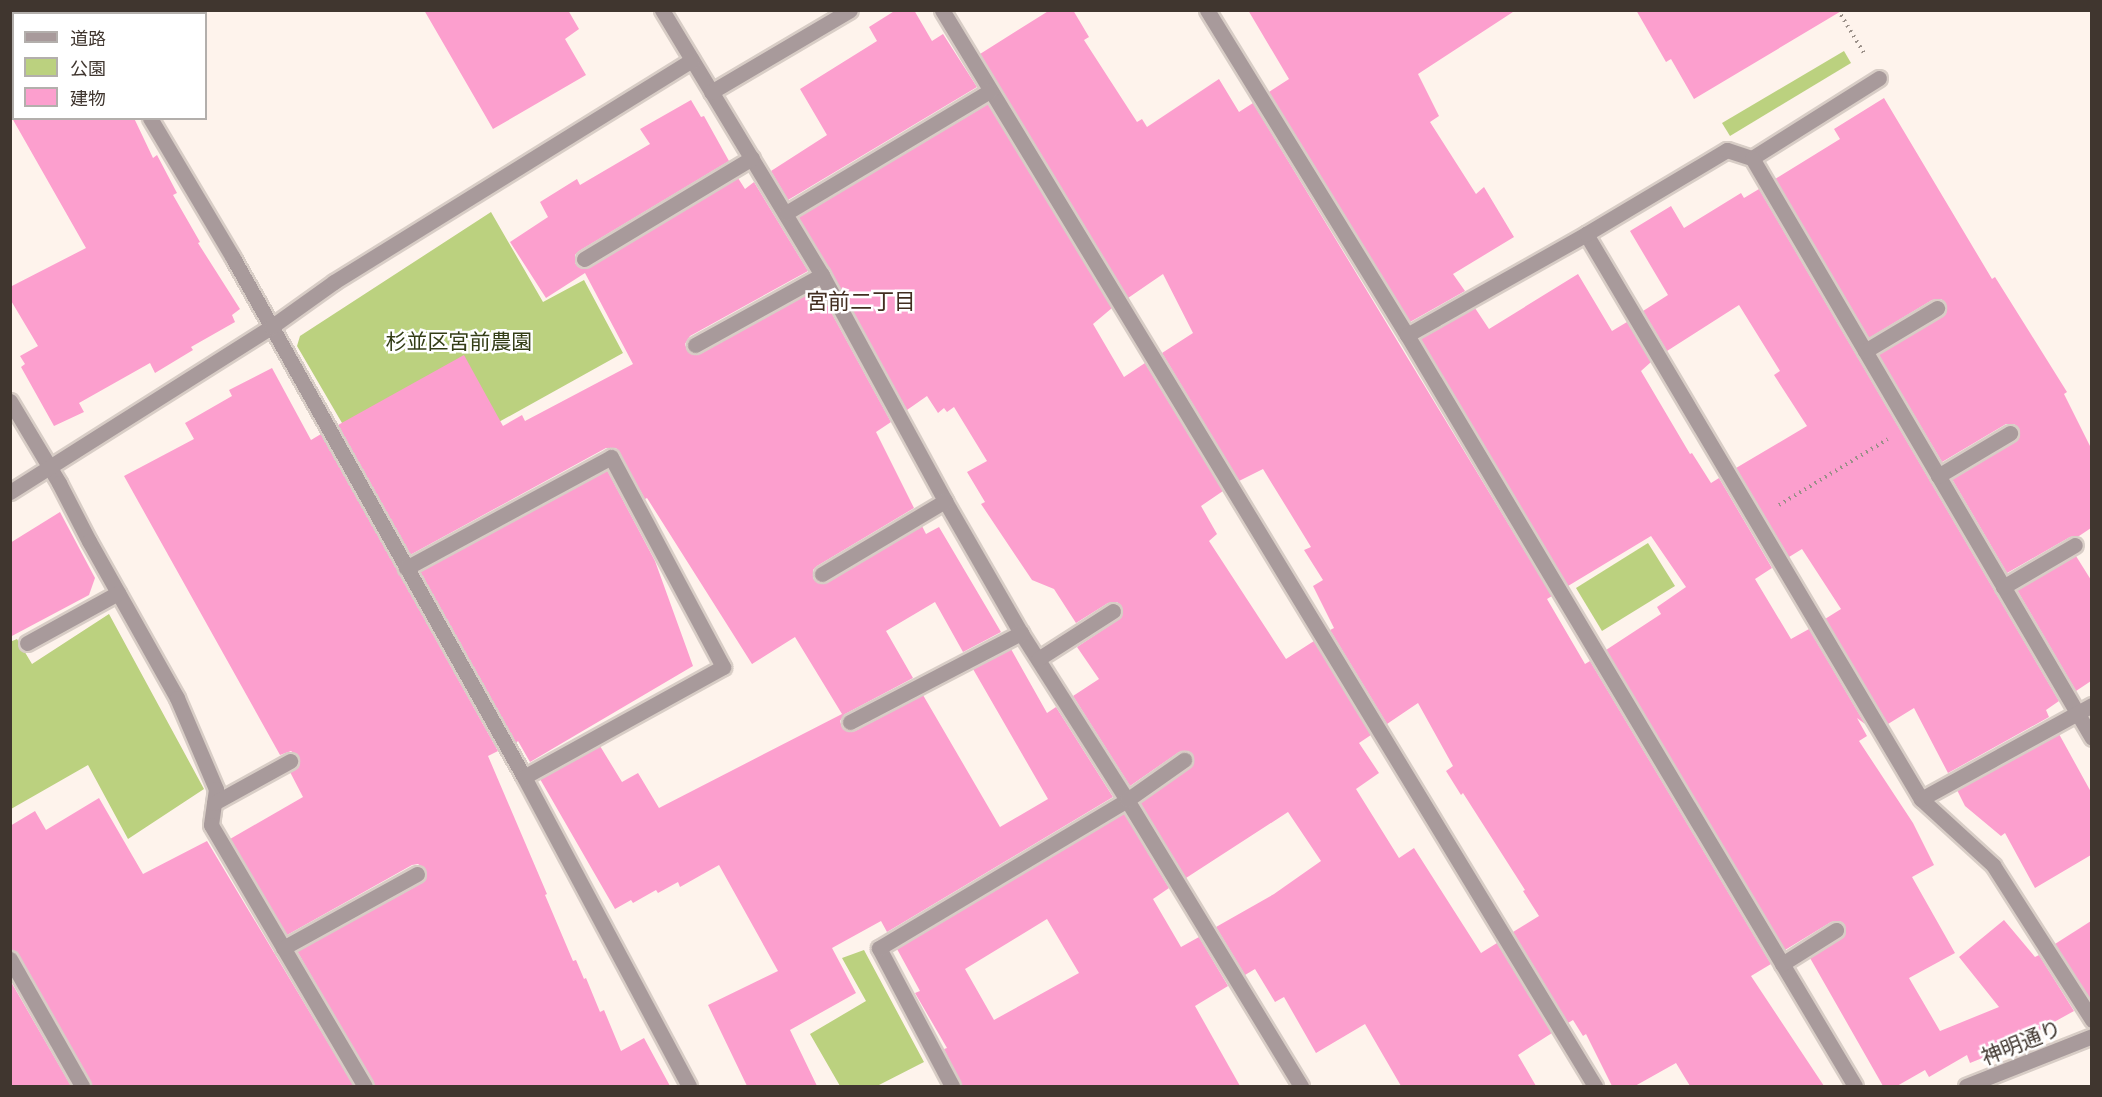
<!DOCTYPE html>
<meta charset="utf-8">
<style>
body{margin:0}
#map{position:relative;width:2102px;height:1097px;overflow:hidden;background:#fef3ec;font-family:Barlow,"Noto Sans JP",sans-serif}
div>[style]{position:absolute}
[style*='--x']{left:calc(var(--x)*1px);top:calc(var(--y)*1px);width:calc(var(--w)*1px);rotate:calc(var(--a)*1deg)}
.green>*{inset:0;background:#bbd17f}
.building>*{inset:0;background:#fc9fce}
.path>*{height:4px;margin-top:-2px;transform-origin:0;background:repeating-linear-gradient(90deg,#9a8f88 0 1.5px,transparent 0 6px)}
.roads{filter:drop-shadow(2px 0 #d8cdc6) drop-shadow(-2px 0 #d8cdc6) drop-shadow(0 2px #d8cdc6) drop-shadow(0 -2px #d8cdc6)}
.minor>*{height:15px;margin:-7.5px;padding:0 7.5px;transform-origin:7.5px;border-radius:7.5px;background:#a89a9b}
span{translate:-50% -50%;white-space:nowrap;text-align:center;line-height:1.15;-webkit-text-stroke:5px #fff;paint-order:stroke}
.park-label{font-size:21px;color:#333d16}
.street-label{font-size:21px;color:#40362f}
.neighbourhood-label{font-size:22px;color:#422e20}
.frame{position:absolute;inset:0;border:12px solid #40362f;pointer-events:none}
.legend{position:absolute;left:12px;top:12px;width:195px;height:108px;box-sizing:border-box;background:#fff;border:2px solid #b3afac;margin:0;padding:8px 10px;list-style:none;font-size:18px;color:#40362f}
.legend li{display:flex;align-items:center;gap:12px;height:30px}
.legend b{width:30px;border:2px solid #b3afac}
</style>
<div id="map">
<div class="green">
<i style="clip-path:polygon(1844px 51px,1851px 63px,1730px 136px,1722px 123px)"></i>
<i style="clip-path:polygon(491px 212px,543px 302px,584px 280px,623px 353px,380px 488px,297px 346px,300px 336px)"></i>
<i style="clip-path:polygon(1648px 543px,1675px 586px,1602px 631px,1576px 588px)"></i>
<i style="clip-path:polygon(109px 614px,204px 789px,128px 839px,88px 765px,11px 809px,10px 642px,17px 639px,32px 664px)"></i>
<i style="clip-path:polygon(864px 950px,924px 1062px,877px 1086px,840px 1086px,810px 1034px,866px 1001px,842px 958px)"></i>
</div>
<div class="building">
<i style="clip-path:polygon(424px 10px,568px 10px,579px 29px,565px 39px,586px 75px,493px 129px)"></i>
<i style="clip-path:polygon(896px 10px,914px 10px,932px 41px,943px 34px,977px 87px,788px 200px,771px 171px,827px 135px,800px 89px,877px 41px,869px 27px)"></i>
<i style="clip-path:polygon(1050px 10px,1073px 10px,1089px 37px,1084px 40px,1137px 122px,1142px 119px,1147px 127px,1219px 79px,1239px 112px,1253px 103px,1552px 596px,1547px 599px,1585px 664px,1590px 661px,1771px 964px,1751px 976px,1824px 1086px,1690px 1086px,1676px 1063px,1635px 1086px,1612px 1086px,1586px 1034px,1583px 1036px,1573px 1020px,1568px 1023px,1513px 932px,1539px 916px,1523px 891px,1525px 890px,1463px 793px,1461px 795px,1446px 771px,1453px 766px,1418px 703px,1387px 724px,1330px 630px,1334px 628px,1313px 586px,1323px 580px,1304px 550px,1311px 547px,1263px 469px,1239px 481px,1162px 353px,1193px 333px,1163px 274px,1128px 298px,980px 54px)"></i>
<i style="clip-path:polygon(1248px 10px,1516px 10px,1418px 74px,1439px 116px,1430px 122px,1476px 194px,1484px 187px,1514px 237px,1453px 274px,1465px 291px,1410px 322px,1269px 92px,1289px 79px)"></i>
<i style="clip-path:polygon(1636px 10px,1843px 10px,1694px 99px,1671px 59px,1666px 62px)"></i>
<i style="clip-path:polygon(1884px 98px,1992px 279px,1995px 277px,2067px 392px,2064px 394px,2091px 448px,2091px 528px,2079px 536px,2070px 537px,2007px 573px,1952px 479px,2015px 441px,2019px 437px,2019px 429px,2014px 424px,2006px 424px,1942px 462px,1878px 354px,1942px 316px,1946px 312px,1946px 304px,1941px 299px,1932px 300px,1869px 338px,1775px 179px,1840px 139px,1834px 129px)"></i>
<i style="clip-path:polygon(691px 100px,701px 117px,704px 116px,729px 161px,579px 251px,575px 255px,575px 263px,580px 268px,589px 267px,738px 178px,745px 189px,754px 182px,808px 271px,690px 336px,685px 344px,687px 350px,694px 355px,700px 354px,818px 288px,891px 422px,876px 432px,914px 508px,817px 566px,813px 570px,813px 578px,818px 583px,826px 583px,922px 526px,926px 534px,939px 527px,1001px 632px,963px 652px,935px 602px,886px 631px,913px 678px,845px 714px,840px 721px,842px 727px,849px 732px,855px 731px,923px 695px,1000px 827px,1048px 799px,973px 669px,1011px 649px,1047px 713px,1056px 707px,1113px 797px,887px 932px,881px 921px,832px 948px,856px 993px,790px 1030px,817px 1086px,747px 1086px,708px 1005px,778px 971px,719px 865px,680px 887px,678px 882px,658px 893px,656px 890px,633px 903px,631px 900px,615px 909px,540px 779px,600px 746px,622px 782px,638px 773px,659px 808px,842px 714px,795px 637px,752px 664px,647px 498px,645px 499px,616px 448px,606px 448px,410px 555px,338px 425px,464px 355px,503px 426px,522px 415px,525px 421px,633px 364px,585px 273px,546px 298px,510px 242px,548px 217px,540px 202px,577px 179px,580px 185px,650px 144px,640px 129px)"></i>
<i style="clip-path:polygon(988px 104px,1112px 308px,1093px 324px,1124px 377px,1145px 363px,1223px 491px,1201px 506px,1217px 534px,1209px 541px,1286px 659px,1314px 641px,1371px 735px,1359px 743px,1379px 773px,1356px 789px,1399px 858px,1414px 848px,1481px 953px,1497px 943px,1552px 1033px,1518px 1055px,1536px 1086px,1401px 1086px,1365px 1024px,1316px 1053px,1284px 997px,1275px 1002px,1255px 969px,1245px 975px,1216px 927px,1274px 894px,1321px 861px,1288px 812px,1186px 878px,1140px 803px,1190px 768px,1193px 764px,1192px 755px,1188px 751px,1179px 752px,1130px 786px,1073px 696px,1099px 679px,1077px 647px,1119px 619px,1123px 611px,1121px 606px,1117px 602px,1108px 603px,1076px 623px,1054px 589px,1032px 580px,981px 504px,985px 502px,967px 472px,987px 461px,954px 407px,947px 412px,944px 408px,938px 413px,927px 396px,907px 410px,798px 217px)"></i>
<i style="clip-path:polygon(12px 118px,134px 118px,153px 158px,157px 155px,177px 193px,173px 195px,200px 242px,198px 243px,240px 309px,232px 315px,235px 322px,191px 347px,193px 350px,155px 373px,150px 363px,79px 403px,84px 412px,54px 426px,21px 367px,25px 364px,20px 356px,38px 346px,10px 299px,10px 287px,86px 248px)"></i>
<i style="clip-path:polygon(1759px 189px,2059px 701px,2046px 710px,2049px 717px,1948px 773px,1914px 708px,1888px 724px,1825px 619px,1841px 609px,1802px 549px,1789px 557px,1736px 468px,1807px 426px,1774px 375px,1780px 371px,1739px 305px,1667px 351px,1643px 311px,1668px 295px,1630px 231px,1671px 206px,1684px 228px,1741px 193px,1744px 198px)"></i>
<i style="clip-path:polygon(1578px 274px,1612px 331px,1627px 322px,1651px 362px,1641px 371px,1690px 454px,1692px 453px,1711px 483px,1719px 478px,1772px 568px,1755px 579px,1791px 639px,1809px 629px,1865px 724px,1857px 718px,1867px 736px,1859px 741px,1913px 823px,1934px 865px,1912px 877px,1955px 953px,1909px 978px,1940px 1031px,1999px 1007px,1959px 957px,2004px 920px,2035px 957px,2039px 955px,2074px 1011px,2007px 1048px,1970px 1063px,1967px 1055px,1929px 1077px,1925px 1070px,1897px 1086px,1883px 1086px,1810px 958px,1842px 938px,1846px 930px,1844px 924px,1840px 921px,1831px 922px,1785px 950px,1606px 650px,1661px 614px,1657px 607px,1686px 587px,1651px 536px,1568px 586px,1420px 339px,1475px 308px,1489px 329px)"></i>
<i style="clip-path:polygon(272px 368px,311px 440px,321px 434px,498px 751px,488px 756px,547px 894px,545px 895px,573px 961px,576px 960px,584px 979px,586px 978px,600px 1012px,604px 1010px,621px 1051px,644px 1038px,670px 1086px,375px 1086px,297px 951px,422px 883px,427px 875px,425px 869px,418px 864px,412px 865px,287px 935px,230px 839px,303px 797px,290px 772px,299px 765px,299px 757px,291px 751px,280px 755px,124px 476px,194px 439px,185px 423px,232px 396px,229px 390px)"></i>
<i style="clip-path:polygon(607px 470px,655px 561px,693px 666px,530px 762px,518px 741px,516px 743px,420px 572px)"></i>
<i style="clip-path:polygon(60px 512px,95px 578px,89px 595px,10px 637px,10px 543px)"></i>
<i style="clip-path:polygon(2076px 556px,2091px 580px,2091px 681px,2076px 691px,2017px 590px)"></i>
<i style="clip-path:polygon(2059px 734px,2091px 792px,2091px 855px,2035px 888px,2005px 833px,2001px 836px,1965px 806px,1957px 790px)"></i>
<i style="clip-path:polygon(99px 798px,143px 874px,207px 841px,354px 1086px,92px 1086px,18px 954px,10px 949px,10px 826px,35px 811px,46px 830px)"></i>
<i style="clip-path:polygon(evenodd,1124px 813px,1169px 888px,1153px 899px,1181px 947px,1199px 937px,1228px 986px,1195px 1006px,1240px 1086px,962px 1086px,944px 1049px,947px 1048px,915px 993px,920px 991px,897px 949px,1124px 813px,1047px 919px,1079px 973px,994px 1020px,965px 969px,1047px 919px)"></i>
<i style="clip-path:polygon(2091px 921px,2091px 1001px,2055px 944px)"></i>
<i style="clip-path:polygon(10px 980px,71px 1086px,10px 1086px)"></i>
</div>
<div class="path">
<i style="--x:1838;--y:10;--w:52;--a:59"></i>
<i style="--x:1779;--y:505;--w:127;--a:-31.2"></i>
</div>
<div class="roads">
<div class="minor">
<i style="--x:86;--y:10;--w:4;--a:63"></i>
<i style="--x:662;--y:10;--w:310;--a:58.9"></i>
<i style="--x:822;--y:275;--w:257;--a:61.4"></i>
<i style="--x:945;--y:501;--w:152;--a:60.1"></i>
<i style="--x:1021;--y:633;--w:198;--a:57.6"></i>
<i style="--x:1127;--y:800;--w:335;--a:58.7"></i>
<i style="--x:942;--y:10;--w:1259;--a:58.75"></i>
<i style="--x:1207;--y:10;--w:382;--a:58.4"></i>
<i style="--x:1407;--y:335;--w:874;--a:59.18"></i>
<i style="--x:711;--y:92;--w:161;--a:-30.5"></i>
<i style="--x:150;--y:118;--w:163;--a:59.3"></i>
<i style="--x:233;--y:258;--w:595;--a:60.72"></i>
<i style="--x:524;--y:777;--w:350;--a:61.9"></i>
<i style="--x:1752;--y:158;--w:150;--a:-32.2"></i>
<i style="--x:786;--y:213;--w:238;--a:-30.9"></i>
<i style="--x:1586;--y:234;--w:657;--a:59.34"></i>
<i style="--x:1921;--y:799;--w:98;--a:42.5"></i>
<i style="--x:1993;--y:865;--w:184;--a:57.4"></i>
<i style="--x:584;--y:259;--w:196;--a:-31"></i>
<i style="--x:1407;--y:335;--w:206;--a:-29.4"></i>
<i style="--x:1586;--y:234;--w:164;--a:-30.8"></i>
<i style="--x:1727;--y:150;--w:26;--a:18"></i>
<i style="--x:1752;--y:158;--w:672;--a:59.62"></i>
<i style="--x:695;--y:345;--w:145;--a:-28.9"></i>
<i style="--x:1865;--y:351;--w:84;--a:-30.8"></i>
<i style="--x:10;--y:401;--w:96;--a:59.1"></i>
<i style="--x:59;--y:483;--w:65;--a:62.7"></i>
<i style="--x:89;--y:541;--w:180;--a:60.7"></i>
<i style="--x:177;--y:698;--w:99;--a:66.8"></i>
<i style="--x:216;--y:789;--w:36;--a:98"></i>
<i style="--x:211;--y:825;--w:303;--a:59.5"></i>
<i style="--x:1938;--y:476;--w:84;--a:-30.8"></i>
<i style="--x:10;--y:492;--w:309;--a:-32.3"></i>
<i style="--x:271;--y:327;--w:77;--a:-35.5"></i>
<i style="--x:334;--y:282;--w:421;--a:-31.8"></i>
<i style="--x:406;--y:568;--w:233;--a:-28.4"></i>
<i style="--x:611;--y:457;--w:238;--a:61.9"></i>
<i style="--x:723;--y:667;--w:227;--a:151.1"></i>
<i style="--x:822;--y:574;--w:143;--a:-30.7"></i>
<i style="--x:2003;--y:587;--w:83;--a:-30.3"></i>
<i style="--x:27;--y:643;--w:104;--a:-28.8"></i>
<i style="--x:1038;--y:659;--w:89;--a:-32.6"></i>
<i style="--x:850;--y:722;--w:193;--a:-27.5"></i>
<i style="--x:1921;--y:799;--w:195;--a:-28.8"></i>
<i style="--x:214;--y:803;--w:87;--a:-28.9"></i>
<i style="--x:283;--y:948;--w:153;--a:-28.9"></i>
<i style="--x:10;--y:959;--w:146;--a:60.4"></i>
<i style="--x:1782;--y:964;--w:64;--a:-32.2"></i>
<i style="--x:952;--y:1086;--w:156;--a:-117.9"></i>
<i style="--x:879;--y:948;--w:289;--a:-30.8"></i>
<i style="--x:1127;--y:800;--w:70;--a:-35.1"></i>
<i style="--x:1966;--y:1086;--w:136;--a:-21.6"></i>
</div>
</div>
<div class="park-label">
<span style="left:459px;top:341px">杉並区宮前農園</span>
</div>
<div class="street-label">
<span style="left:2021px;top:1042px;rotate:-22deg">神明通り</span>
</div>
<div class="neighbourhood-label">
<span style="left:861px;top:301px">宮前二丁目</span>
</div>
<div class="frame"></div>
<ul class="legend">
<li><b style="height:8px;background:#a89a9b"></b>道路</li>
<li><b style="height:16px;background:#bbd17f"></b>公園</li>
<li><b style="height:16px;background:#fc9fce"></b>建物</li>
</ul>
</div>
